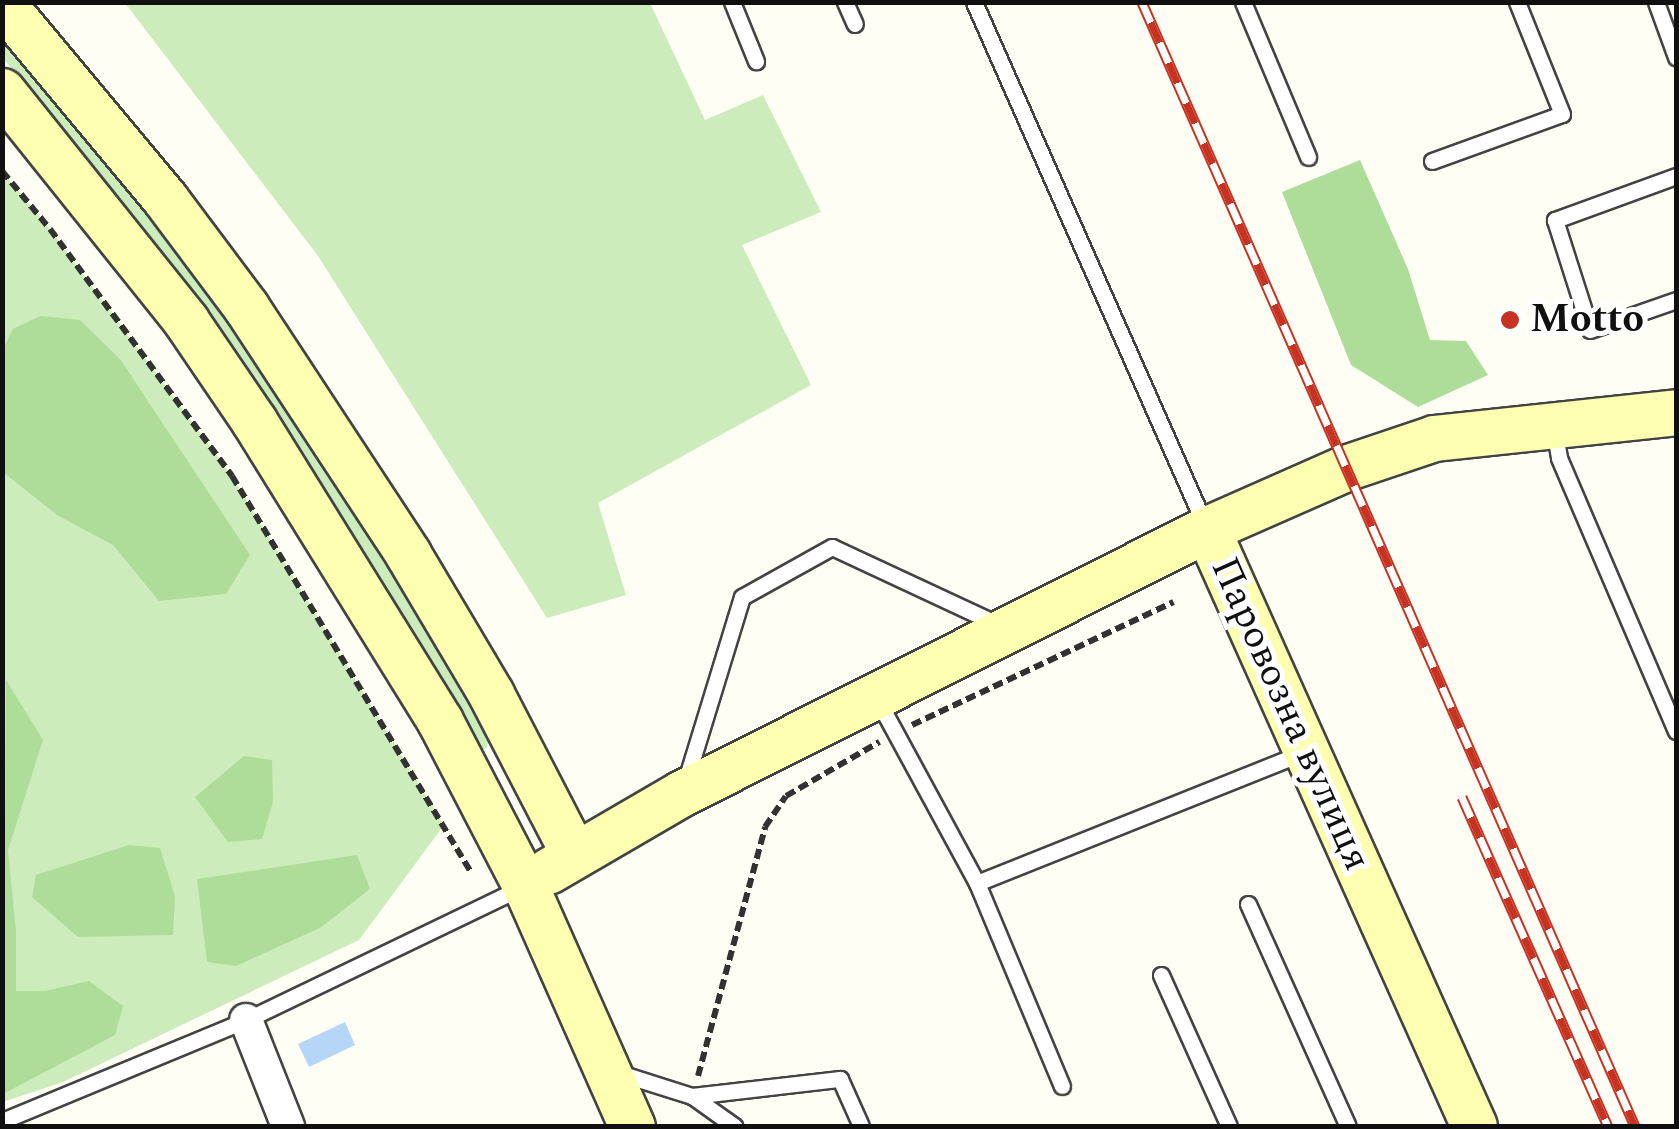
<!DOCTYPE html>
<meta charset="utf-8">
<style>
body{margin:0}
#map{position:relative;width:1679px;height:1129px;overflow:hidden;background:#fffef4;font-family:Spectral,serif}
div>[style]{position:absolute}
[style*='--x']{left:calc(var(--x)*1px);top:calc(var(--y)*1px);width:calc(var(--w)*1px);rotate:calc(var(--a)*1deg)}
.green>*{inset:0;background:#cdecbb}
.forest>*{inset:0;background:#aedd9a}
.water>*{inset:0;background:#b6d6f8}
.path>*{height:6px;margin-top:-3px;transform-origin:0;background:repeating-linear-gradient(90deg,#323232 0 10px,transparent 0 15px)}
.roads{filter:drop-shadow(2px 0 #434343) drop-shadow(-2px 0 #434343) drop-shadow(0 2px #434343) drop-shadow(0 -2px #434343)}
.lane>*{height:15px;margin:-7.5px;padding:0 7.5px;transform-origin:7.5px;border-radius:7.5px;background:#fff}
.street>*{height:32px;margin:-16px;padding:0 16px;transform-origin:16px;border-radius:16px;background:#fff}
.secondary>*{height:45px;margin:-22.5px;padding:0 22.5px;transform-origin:22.5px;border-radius:22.5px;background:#fcffaf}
.rail>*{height:11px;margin-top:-5.5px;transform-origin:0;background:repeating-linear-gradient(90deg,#fff 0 22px,#c63323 0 44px);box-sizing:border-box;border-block:2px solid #c63323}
.dots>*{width:28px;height:28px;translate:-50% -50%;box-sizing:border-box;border:5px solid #fff;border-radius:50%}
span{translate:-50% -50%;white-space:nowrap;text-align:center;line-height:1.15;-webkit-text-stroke:10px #fff;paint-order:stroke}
.poi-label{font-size:40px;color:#101010;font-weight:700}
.left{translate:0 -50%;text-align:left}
.street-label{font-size:40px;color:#101010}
.frame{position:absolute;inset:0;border:5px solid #101010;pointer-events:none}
</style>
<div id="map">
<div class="green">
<i style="clip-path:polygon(125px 3px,650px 3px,705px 120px,763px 95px,821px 212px,742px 245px,811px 385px,598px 503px,626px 595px,547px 618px,318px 256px)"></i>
<i style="clip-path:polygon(2px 27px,243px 329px,448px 665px,489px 738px,487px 747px,481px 751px,227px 344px,89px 163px,3px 58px)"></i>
<i style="clip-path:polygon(2px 171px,50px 229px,232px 476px,444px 825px,359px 940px,63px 1082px,3px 1102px)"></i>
</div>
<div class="forest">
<i style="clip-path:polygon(1360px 160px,1408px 269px,1430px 340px,1466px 341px,1488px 375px,1418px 407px,1351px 365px,1282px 192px)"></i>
<i style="clip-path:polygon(40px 316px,80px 320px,120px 359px,250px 555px,226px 594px,159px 601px,113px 545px,57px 515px,3px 472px,3px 349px,13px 329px)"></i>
<i style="clip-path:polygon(6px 680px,43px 740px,8px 850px,16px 931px,16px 991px,45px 991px,89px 981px,123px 1006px,115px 1035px,3px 1094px)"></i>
<i style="clip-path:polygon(244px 756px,272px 760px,273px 802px,262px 839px,228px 842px,195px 797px)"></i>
<i style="clip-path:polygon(129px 845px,160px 848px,175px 896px,173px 935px,78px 937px,32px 897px,36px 875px)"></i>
<i style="clip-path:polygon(357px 855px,370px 889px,320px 928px,236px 966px,207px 962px,197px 879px)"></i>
</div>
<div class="water">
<i style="clip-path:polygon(345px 1022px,355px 1045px,309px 1067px,298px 1044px)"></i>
</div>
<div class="path">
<i style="--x:2;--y:171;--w:75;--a:50.4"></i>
<i style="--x:50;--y:229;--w:307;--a:53.6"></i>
<i style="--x:232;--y:476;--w:463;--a:58.9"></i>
<i style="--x:912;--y:725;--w:289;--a:-25.2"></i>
<i style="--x:698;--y:1076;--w:258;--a:-74.9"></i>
<i style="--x:765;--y:827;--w:37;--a:-56"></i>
<i style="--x:786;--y:796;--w:108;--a:-30.1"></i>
</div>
<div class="roads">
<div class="lane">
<i style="--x:732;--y:2;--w:64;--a:67.9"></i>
<i style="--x:845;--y:2;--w:24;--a:66"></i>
<i style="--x:974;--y:2;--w:572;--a:66.17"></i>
<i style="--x:1243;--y:2;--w:168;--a:67.2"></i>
<i style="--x:1656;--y:2;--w:59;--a:70"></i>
<i style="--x:1432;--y:161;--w:138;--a:-19.9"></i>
<i style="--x:1562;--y:114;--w:121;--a:-111.9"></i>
<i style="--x:1676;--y:176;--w:129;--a:160"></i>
<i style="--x:1555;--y:220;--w:115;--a:72.3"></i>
<i style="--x:1590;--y:330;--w:91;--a:-19.2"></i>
<i style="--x:1554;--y:429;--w:29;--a:80"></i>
<i style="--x:1559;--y:458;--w:297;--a:66.8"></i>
<i style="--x:877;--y:699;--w:209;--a:61.5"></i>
<i style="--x:977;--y:883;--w:352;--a:-21.8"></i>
<i style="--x:686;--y:780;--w:191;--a:-73"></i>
<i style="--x:742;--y:597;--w:103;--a:-29.1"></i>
<i style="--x:832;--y:547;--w:182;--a:25"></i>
<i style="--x:977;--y:883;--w:220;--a:67.3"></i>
<i style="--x:1248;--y:904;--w:243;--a:65.8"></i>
<i style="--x:1161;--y:975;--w:166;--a:65.8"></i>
<i style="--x:616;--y:1072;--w:80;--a:17.5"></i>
<i style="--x:692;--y:1096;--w:52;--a:35.5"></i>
<i style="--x:692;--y:1096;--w:149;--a:-6.6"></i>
<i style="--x:840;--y:1079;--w:51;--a:65.9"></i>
<i style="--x:2;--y:1121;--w:264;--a:-22.5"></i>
<i style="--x:246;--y:1020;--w:306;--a:-25.7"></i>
</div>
<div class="street">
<i style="--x:246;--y:1020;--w:114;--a:68.4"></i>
</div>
<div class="secondary">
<i style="--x:2;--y:3;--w:256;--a:50.2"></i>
<i style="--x:166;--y:200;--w:134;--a:53.2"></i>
<i style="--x:246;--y:307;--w:295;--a:56.7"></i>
<i style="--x:408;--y:554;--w:163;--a:59.3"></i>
<i style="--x:491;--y:694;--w:180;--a:62.6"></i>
<i style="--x:2;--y:91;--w:295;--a:51.3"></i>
<i style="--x:186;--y:321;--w:121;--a:55.8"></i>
<i style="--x:254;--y:421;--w:353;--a:58.2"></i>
<i style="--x:440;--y:721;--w:185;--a:62.6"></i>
<i style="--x:525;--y:885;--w:264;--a:66.1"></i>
<i style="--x:548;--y:871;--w:155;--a:-30.2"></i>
<i style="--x:682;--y:793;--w:588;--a:-26.7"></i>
<i style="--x:1474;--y:1126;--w:654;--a:-114.1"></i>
<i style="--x:1207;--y:529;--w:151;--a:-23.8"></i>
<i style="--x:1345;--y:468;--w:94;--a:-18.6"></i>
<i style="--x:1434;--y:438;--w:243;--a:-6.1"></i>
</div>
</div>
<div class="rail">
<i style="--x:1142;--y:2;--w:1227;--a:66.32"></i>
<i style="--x:1462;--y:797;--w:360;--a:66.1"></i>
</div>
<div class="dots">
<i style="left:1510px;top:320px;background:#c63323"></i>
</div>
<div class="poi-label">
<span class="left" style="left:1530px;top:320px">Motto</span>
</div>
<div class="street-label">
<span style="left:1290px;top:714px;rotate:66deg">Паровозна вулиця</span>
</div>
<div class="frame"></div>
</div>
